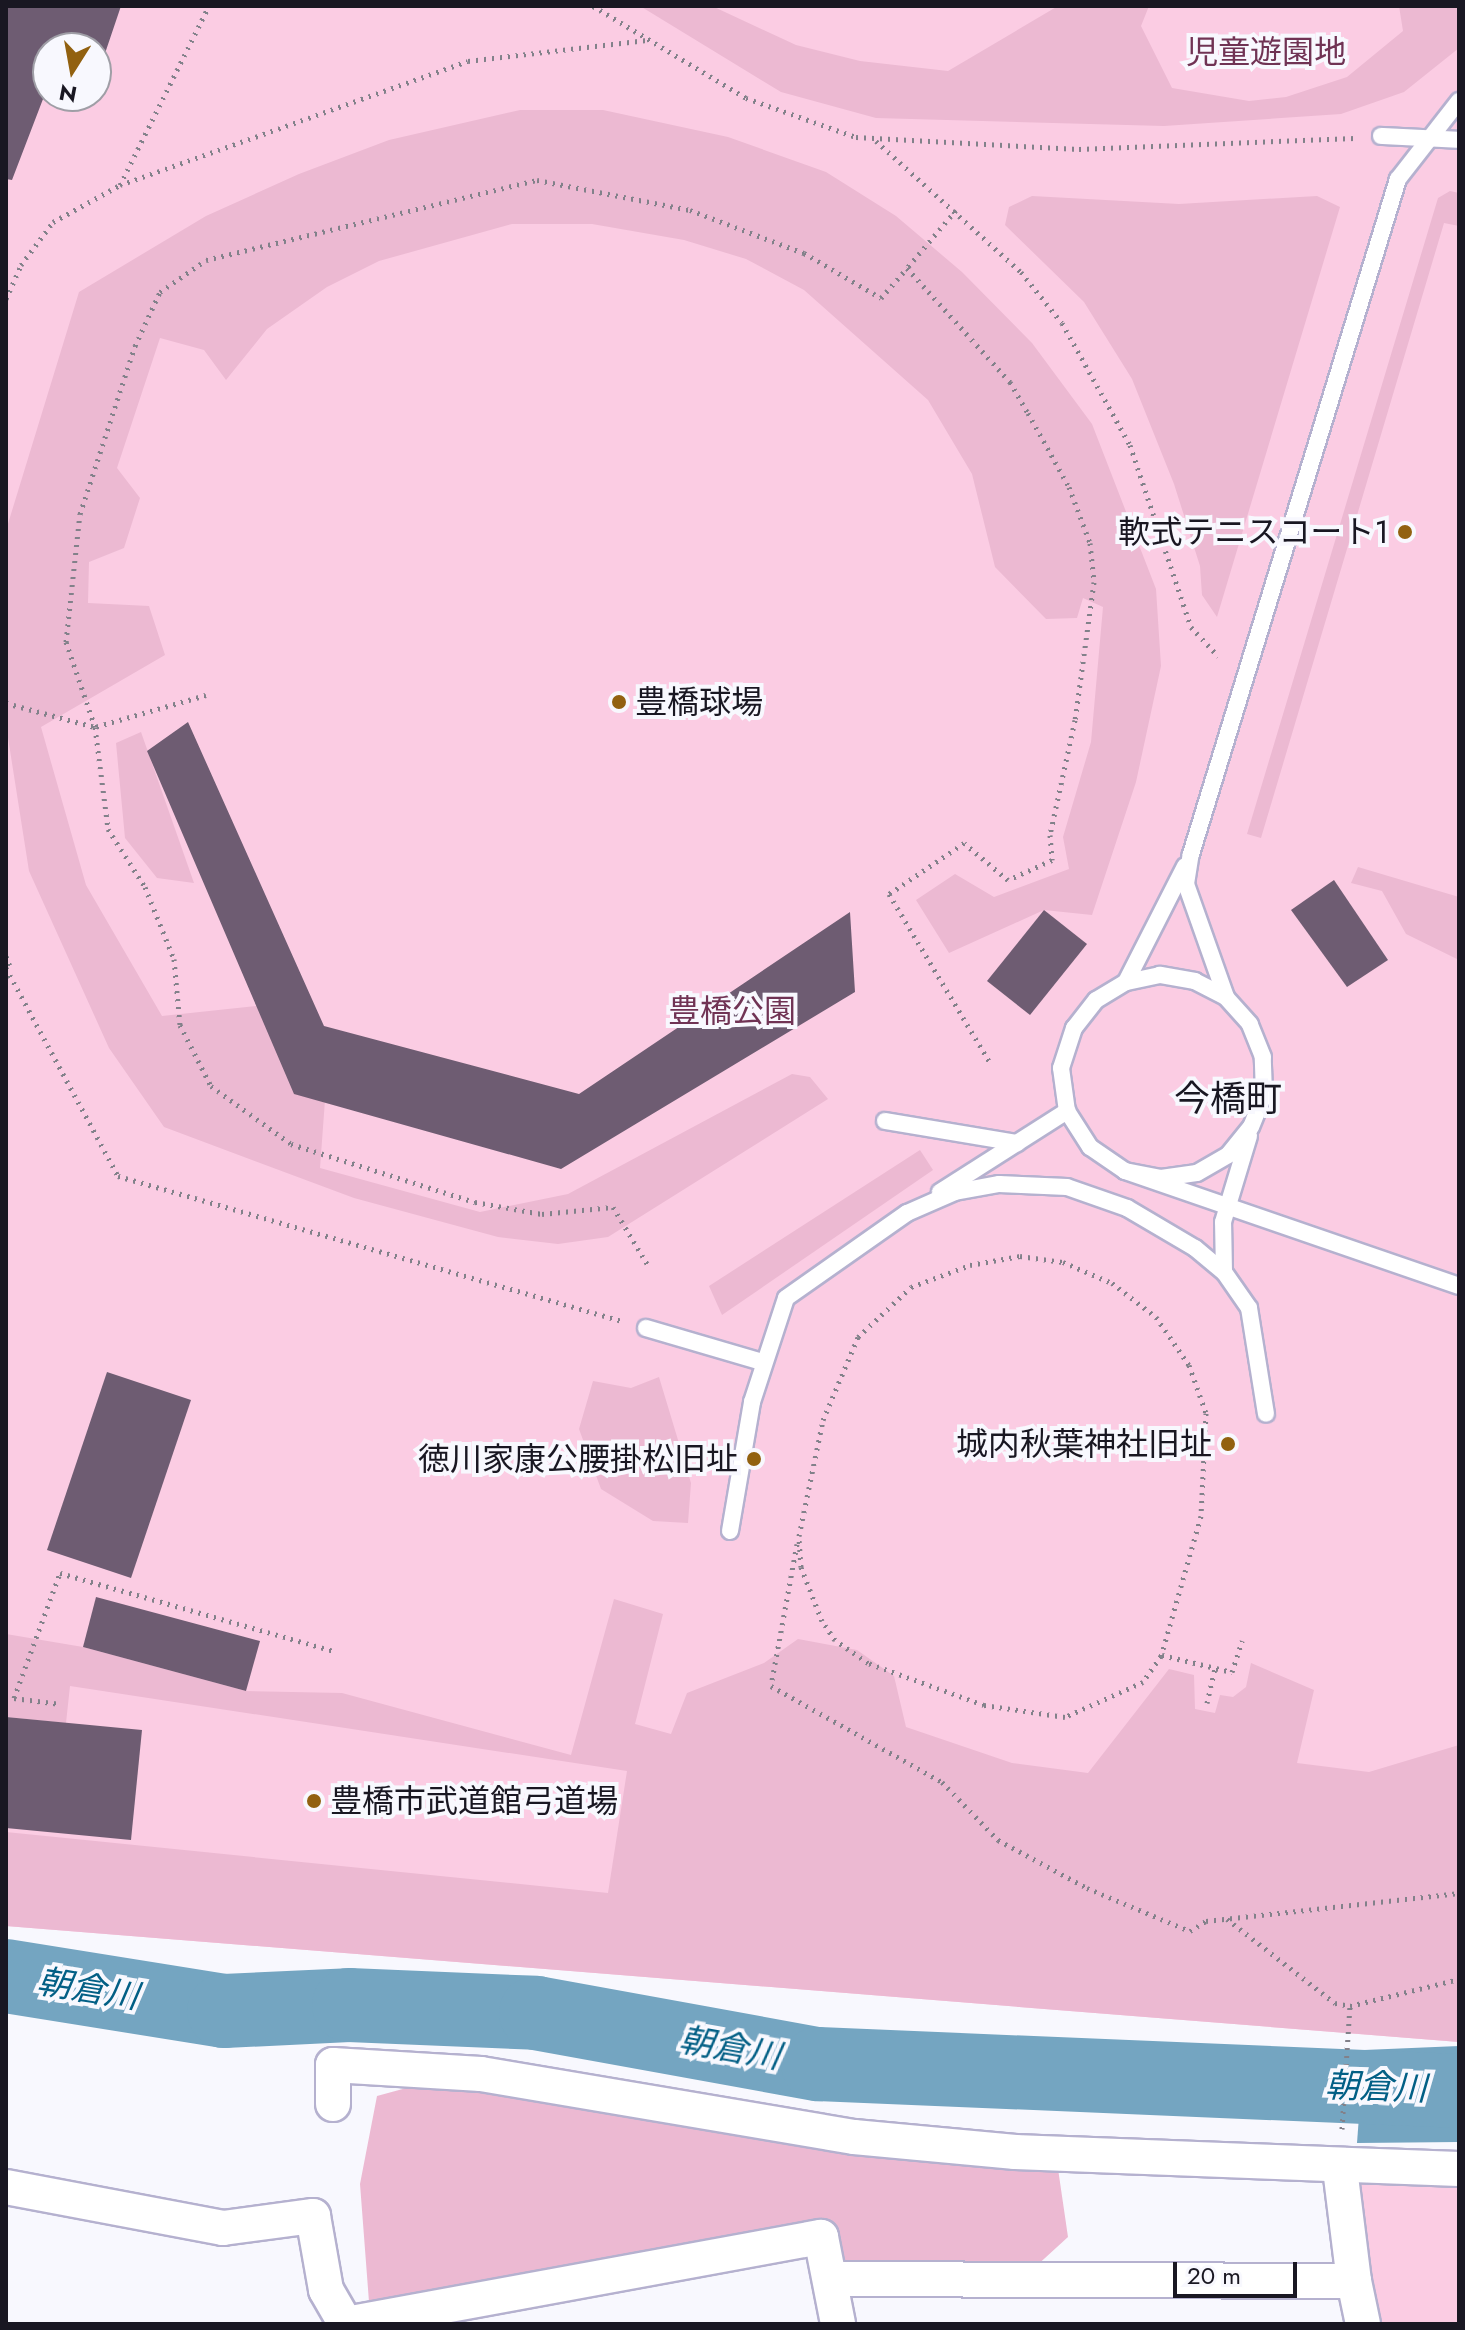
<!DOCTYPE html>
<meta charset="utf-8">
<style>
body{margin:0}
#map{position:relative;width:1465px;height:2330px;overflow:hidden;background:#f8f8fe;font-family:Jost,"Noto Sans JP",sans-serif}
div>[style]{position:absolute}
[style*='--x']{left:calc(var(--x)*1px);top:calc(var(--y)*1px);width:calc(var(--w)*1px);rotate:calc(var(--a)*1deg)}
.green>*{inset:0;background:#fbcce3}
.forest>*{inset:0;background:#ecb9d2}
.water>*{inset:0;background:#74a5c1}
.river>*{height:74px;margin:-37px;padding:0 37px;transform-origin:37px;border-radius:37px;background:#74a5c1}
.building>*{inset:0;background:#6e5c72}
.path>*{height:5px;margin-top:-2.5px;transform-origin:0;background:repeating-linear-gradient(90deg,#82818a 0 2px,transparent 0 8px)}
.roads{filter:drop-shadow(2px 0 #b5b1cf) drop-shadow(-2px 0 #b5b1cf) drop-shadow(0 2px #b5b1cf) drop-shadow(0 -2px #b5b1cf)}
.lane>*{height:16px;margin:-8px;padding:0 8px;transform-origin:8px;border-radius:8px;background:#fff}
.street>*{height:34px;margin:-17px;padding:0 17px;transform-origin:17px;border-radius:17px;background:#fff}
.dots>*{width:22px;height:22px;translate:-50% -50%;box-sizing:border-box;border:4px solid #f8f8fe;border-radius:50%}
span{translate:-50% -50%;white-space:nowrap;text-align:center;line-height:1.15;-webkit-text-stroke:8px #f8f8fe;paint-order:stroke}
.park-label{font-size:32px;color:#703354}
.poi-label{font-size:32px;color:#191722}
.right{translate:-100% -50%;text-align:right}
.left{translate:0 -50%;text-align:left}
.water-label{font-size:34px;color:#025f85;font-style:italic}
.quarter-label{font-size:36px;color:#191722}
.frame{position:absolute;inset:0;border:8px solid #191722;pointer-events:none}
.north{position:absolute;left:32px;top:32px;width:80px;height:80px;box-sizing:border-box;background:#f8f8fe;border:2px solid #9f9ea6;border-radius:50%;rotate:191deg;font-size:22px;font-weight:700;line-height:32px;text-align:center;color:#191722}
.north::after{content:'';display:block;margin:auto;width:28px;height:36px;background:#926110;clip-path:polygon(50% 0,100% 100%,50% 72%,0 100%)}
.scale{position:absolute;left:1173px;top:2262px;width:124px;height:36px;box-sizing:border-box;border:4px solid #191722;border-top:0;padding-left:10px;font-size:24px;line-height:28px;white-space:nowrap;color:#191722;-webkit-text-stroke:6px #f8f8fe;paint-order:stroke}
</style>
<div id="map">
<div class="green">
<i style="clip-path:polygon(evenodd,6px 6px,1459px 6px,1459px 2042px,6px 1926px,6px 6px,48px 48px,96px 48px,96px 96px,48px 96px,48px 48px)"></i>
<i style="clip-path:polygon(1340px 2169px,1459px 2170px,1459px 2324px,1369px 2324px)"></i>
</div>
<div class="forest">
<i style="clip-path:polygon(640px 6px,712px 6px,796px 45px,860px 61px,948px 71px,1058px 6px,1149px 6px,1141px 26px,1172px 88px,1249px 101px,1286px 97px,1347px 77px,1403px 31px,1399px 6px,1459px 6px,1459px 48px,1404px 92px,1341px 114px,1164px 126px,876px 118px,781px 92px)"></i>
<i style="clip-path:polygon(520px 110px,603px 110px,728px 137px,826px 172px,896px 216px,962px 272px,1032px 343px,1092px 424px,1156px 589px,1161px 666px,1136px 782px,1092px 915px,1044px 910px,949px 953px,916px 900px,955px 874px,994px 897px,1069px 869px,1063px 837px,1091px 742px,1103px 607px,1083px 598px,1077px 618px,1046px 619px,995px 567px,972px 474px,928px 400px,804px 290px,746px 259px,684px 240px,592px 224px,512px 224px,379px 261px,327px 287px,267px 329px,226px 380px,204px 350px,160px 338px,117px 468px,140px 498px,124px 548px,89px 562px,88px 603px,149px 606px,165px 655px,41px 727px,86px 885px,162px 1016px,276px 1004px,325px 1100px,320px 1168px,480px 1212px,568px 1194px,792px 1074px,810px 1077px,828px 1099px,608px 1237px,558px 1244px,498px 1237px,354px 1198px,164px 1127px,109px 1048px,29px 871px,6px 725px,7px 527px,79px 292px,206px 216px,299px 174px,389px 140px)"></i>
<i style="clip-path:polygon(1450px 191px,1459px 193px,1459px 226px,1444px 223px,1261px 838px,1247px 834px,1438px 198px)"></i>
<i style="clip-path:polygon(1032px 196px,1179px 204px,1317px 196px,1340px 207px,1217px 617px,1202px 595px,1200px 566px,1174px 484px,1132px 379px,1084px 302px,1005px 225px,1009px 207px)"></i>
<i style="clip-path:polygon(141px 732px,194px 883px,157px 878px,125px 838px,116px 743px)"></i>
<i style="clip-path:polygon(1358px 867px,1459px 897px,1459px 960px,1406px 934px,1382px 891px,1351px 883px)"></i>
<i style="clip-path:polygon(920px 1150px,933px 1170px,722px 1315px,709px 1286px)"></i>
<i style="clip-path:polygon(659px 1377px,691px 1483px,688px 1523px,653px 1521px,601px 1489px,579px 1429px,593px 1381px,631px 1388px)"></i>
<i style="clip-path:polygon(614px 1599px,663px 1614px,635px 1724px,671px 1734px,687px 1693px,764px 1663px,798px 1639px,857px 1650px,894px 1676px,906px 1727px,1012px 1763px,1088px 1773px,1169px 1669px,1194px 1675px,1195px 1709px,1215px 1713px,1220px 1695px,1233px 1697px,1246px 1687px,1251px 1663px,1314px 1690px,1297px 1763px,1369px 1772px,1459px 1745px,1459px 2042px,6px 1926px,6px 1832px,608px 1893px,627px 1771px,70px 1686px,66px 1723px,6px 1717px,6px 1634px,83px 1647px,246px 1691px,342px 1693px,571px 1755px)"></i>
<i style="clip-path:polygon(432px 2081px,1056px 2155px,1068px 2237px,1022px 2279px,830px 2279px,821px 2237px,370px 2315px,360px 2184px,377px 2096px)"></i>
</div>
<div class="water">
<i style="clip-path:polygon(1459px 2046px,1459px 2142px,1357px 2143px,1364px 2050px)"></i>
</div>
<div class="river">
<i style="--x:6;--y:1976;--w:221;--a:9.1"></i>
<i style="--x:224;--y:2011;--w:125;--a:-2.7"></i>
<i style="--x:349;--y:2005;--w:187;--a:2.4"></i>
<i style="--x:536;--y:2013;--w:287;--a:10.3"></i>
<i style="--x:818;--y:2064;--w:642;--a:2.41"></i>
</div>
<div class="building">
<i style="clip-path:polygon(6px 6px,121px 6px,96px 80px,96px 48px,48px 48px,48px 86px,12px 180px,6px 179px)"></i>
<i style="clip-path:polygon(188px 722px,324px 1026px,579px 1094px,850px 912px,855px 992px,561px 1169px,294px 1094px,147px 751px)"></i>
<i style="clip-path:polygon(1334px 880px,1388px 960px,1347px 987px,1291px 910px)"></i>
<i style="clip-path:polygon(1044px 910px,1087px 944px,1030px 1015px,987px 981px)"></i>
<i style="clip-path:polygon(107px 1372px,191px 1400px,131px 1578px,47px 1550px)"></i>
<i style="clip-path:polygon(96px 1597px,260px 1641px,246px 1691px,83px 1647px)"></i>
<i style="clip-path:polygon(6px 1717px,142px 1730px,131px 1840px,6px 1828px)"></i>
</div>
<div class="path">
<i style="--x:593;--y:6;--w:179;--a:31"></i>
<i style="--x:746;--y:98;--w:117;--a:19.5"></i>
<i style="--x:856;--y:137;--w:223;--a:3.1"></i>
<i style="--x:1079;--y:149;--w:276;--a:-2.3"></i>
<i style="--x:876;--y:141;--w:195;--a:42.1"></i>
<i style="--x:1021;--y:272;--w:65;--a:51.2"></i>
<i style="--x:1062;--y:323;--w:140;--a:60.9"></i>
<i style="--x:1130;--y:445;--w:192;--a:71.5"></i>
<i style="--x:1191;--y:627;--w:40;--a:47"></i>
<i style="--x:120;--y:185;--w:200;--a:-63.6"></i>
<i style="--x:956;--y:210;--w:76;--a:130.2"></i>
<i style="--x:907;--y:268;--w:154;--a:47.9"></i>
<i style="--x:1010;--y:382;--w:36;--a:60"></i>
<i style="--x:1028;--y:413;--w:85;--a:61"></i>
<i style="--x:1069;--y:487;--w:60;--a:69.4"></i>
<i style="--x:1090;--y:543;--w:39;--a:84"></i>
<i style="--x:1094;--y:582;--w:139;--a:97.8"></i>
<i style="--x:1075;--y:720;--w:118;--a:102.3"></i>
<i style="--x:1050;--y:835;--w:25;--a:85"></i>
<i style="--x:1052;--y:860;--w:48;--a:155.6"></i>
<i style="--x:1008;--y:880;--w:57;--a:-139.9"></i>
<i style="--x:964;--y:843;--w:91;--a:145.8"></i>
<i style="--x:889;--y:894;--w:195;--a:59.1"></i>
<i style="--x:6;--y:299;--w:37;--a:-66"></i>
<i style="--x:21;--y:265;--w:54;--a:-53.3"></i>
<i style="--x:53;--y:222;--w:77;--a:-28.9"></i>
<i style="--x:120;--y:185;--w:369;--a:-19.6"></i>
<i style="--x:468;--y:61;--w:180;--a:-6.7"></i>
<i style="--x:206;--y:695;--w:116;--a:163.9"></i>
<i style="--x:95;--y:727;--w:90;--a:-108.8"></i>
<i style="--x:66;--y:642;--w:129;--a:-83.8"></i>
<i style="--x:80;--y:514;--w:177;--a:-71.9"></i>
<i style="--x:135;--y:346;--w:60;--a:-65.2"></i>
<i style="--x:160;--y:292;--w:56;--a:-34.8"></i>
<i style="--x:206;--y:260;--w:341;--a:-13.6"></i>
<i style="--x:537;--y:180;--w:156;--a:11.1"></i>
<i style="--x:690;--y:210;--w:122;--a:20.7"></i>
<i style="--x:804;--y:253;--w:89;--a:30.3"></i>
<i style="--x:881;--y:298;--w:40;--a:-49"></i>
<i style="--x:6;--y:703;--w:92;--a:15.1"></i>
<i style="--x:95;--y:727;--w:103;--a:82.7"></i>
<i style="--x:108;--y:829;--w:69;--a:57.5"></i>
<i style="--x:145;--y:887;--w:78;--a:68.1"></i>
<i style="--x:174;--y:959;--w:66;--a:84.8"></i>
<i style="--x:180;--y:1025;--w:68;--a:63.1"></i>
<i style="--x:211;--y:1086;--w:99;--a:35.9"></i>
<i style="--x:291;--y:1144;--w:193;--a:17.5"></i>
<i style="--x:475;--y:1202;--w:68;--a:10.2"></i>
<i style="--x:542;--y:1214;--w:71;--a:-5.6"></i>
<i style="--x:613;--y:1207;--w:70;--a:59"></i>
<i style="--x:6;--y:956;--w:14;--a:69"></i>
<i style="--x:6;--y:968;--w:236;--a:61.7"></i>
<i style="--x:118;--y:1176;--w:524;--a:16.05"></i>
<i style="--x:1020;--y:1256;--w:43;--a:7.9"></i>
<i style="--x:1063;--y:1262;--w:53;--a:23.2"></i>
<i style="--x:1112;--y:1283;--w:56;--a:37.7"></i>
<i style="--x:1156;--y:1317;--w:58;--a:55.5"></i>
<i style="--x:1189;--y:1365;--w:51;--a:70.5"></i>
<i style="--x:1206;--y:1413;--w:103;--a:92.8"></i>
<i style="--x:1201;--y:1516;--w:146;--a:105.9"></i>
<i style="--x:1161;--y:1656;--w:32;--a:125"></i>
<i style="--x:1143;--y:1682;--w:85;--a:155.8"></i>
<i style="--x:1065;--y:1717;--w:82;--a:-171.6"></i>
<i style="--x:984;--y:1705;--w:123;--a:-160.1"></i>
<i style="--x:868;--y:1663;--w:40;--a:-145.1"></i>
<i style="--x:835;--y:1640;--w:23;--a:-124"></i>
<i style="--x:822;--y:1621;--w:58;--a:-111.3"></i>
<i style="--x:801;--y:1567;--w:31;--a:-94"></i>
<i style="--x:799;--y:1536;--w:118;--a:-78.3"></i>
<i style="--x:823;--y:1420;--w:90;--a:-67.1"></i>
<i style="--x:858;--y:1337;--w:73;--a:-43.3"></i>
<i style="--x:911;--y:1287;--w:63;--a:-20.4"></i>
<i style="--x:970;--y:1265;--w:51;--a:-10.2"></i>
<i style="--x:797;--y:1544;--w:144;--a:100.4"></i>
<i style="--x:771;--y:1686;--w:196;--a:29.3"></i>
<i style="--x:942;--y:1782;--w:81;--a:46"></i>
<i style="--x:998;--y:1840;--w:101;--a:28.3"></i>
<i style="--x:1087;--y:1888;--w:112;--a:22.7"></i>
<i style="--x:1190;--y:1931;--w:19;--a:-32"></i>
<i style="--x:1206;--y:1921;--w:255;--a:-6.3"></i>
<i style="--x:1162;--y:1655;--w:72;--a:13.7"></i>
<i style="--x:1232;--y:1672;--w:33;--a:-72"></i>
<i style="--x:6;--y:1697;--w:55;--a:7.3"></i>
<i style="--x:14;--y:1698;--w:133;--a:-69.8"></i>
<i style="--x:60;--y:1573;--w:285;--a:15.9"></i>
<i style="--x:1207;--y:1703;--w:36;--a:-77"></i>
<i style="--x:1227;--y:1919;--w:137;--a:37.9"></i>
<i style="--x:1335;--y:2003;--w:15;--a:11"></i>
<i style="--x:1350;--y:2006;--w:112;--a:-13.9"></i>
<i style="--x:1342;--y:2129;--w:123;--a:-86.3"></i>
</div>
<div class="roads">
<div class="lane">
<i style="--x:1381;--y:136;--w:78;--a:2.9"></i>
<i style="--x:1126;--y:982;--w:130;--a:-63"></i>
<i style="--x:1226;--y:997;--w:120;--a:-109.5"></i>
<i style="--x:1186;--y:884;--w:30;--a:-81"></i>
<i style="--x:1191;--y:854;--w:706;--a:-72.95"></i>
<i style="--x:1398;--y:179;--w:99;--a:-52"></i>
<i style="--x:885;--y:1121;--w:134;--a:9.5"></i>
<i style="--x:1125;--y:1171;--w:37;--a:11"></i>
<i style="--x:1161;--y:1178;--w:36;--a:-8"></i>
<i style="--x:1197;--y:1173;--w:36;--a:-30"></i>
<i style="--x:1228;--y:1155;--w:36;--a:-51"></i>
<i style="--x:1251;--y:1127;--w:35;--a:-68"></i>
<i style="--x:1264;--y:1094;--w:37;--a:-92"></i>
<i style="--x:1263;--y:1057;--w:35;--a:-112"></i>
<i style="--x:1250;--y:1024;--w:36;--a:-132"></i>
<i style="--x:1226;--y:997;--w:35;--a:-153"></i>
<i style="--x:1195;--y:981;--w:36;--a:-170"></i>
<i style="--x:1160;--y:975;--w:35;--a:168"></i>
<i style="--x:1126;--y:982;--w:35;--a:149"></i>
<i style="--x:1096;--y:1000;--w:36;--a:128"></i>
<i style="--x:1074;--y:1028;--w:42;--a:108"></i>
<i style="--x:1061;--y:1068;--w:43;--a:82.1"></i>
<i style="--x:1067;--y:1111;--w:43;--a:57.4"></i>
<i style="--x:1090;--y:1147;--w:42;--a:34.4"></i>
<i style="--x:1125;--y:1171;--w:353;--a:19"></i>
<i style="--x:940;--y:1192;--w:151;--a:-32.5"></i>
<i style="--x:1224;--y:1272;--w:50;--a:-91.1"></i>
<i style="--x:1223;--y:1222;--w:90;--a:-73.2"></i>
<i style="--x:646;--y:1328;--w:121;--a:16.3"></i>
<i style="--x:730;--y:1531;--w:131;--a:-80.3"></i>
<i style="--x:752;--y:1402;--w:109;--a:-71.9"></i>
<i style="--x:786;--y:1298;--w:148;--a:-35.1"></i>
<i style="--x:907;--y:1213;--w:52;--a:-23.6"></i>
<i style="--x:955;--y:1192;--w:45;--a:-10.3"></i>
<i style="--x:999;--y:1184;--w:68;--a:2.5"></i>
<i style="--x:1067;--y:1187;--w:64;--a:19.3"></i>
<i style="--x:1127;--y:1208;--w:79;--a:30.5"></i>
<i style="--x:1195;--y:1248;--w:38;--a:40"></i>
<i style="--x:1224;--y:1272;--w:44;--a:55.2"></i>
<i style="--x:1249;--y:1308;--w:107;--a:80.9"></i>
</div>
<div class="street">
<i style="--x:333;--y:2104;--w:39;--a:-90"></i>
<i style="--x:333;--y:2065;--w:148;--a:3.5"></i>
<i style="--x:481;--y:2074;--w:378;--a:9.6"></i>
<i style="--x:854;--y:2137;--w:162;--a:5.3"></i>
<i style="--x:1015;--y:2152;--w:444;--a:2.2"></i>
<i style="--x:6;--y:2187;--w:221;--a:10.7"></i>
<i style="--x:223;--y:2228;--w:91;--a:-7.6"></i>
<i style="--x:313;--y:2216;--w:75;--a:80"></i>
<i style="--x:326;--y:2290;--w:39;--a:60"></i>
<i style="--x:346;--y:2324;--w:483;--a:-10.4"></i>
<i style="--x:821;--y:2237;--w:89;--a:78.9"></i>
<i style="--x:830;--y:2279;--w:524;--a:0.22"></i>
<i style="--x:1354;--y:2281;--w:113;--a:-97.1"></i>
<i style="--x:1354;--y:2281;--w:44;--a:78.2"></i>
</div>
</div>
<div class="dots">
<i style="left:1405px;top:532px;background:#926110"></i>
<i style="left:619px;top:702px;background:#926110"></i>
<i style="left:1228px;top:1444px;background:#926110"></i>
<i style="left:754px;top:1459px;background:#926110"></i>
<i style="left:314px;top:1801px;background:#926110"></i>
</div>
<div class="park-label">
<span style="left:1266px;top:52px">児童遊園地</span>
<span style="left:732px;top:1011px">豊橋公園</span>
</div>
<div class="poi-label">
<span class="right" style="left:1389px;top:532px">軟式テニスコート1</span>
<span class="left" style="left:635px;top:702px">豊橋球場</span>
<span class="right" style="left:1212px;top:1444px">城内秋葉神社旧址</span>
<span class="right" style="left:738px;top:1459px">徳川家康公腰掛松旧址</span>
<span class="left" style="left:330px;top:1801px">豊橋市武道館弓道場</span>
</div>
<div class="water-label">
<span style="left:88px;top:1989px;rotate:9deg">朝倉川</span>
<span style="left:730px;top:2048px;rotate:10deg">朝倉川</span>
<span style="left:1376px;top:2087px;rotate:2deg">朝倉川</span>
</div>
<div class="quarter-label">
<span style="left:1228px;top:1099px">今橋町</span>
</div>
<div class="frame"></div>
<div class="north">N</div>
<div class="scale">20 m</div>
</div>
